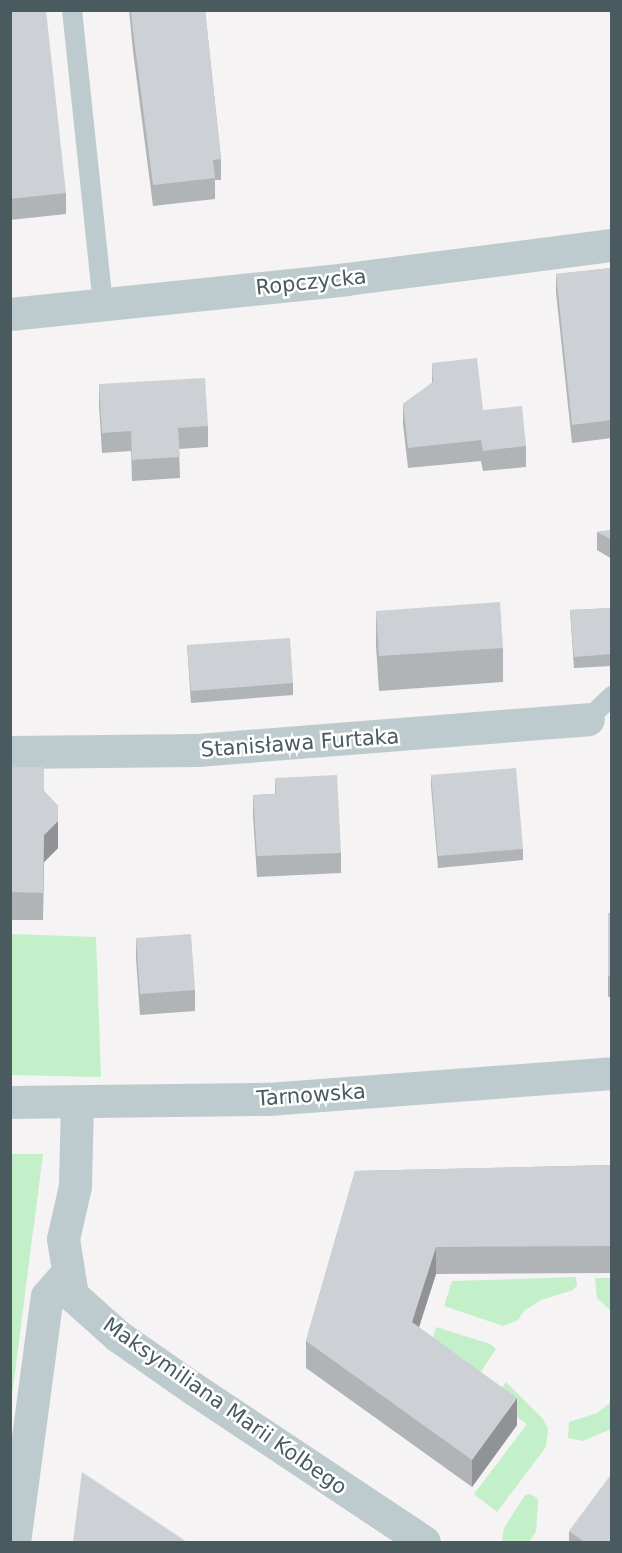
<!DOCTYPE html>
<meta charset="utf-8">
<style>
body{margin:0}
#map{position:relative;width:622px;height:1553px;overflow:hidden;background:#f5f3f3;font-family:"DejaVu Sans",sans-serif}
div>[style]{position:absolute}
[style*='--x']{left:calc(var(--x)*1px);top:calc(var(--y)*1px);width:calc(var(--w)*1px);rotate:calc(var(--a)*1deg)}
.green>*{inset:0;background:#c3f0c9}
.lane>*{height:20px;margin:-10px;padding:0 10px;transform-origin:10px;border-radius:10px;background:#becbce}
.street>*{height:33px;margin:-16.5px;padding:0 16.5px;transform-origin:16.5px;border-radius:16.5px;background:#becbce}
.wall>*{inset:0;background:#b0b4b7}
.shaded-wall>*{inset:0;background:#909295}
.building>*{inset:0;background:#cdd1d5}
span{translate:-50% -50%;white-space:nowrap;text-align:center;line-height:1.15;-webkit-text-stroke:5px #fff;paint-order:stroke}
.street-label{font-size:21px;color:#4a5b60}
.frame{position:absolute;inset:0;border:12px solid #4a5b60;pointer-events:none}
</style>
<div id="map">
<div class="green">
<i style="clip-path:polygon(11px 934px,96px 937px,101px 1077px,11px 1075px)"></i>
<i style="clip-path:polygon(11px 1154px,43px 1154px,11px 1403px,10px 1154px)"></i>
<i style="clip-path:polygon(576px 1277px,577px 1285px,573px 1290px,541px 1300px,524px 1311px,518px 1320px,503px 1326px,444px 1306px,452px 1281px)"></i>
<i style="clip-path:polygon(595px 1278px,611px 1278px,611px 1311px,597px 1298px)"></i>
<i style="clip-path:polygon(436px 1327px,490px 1344px,496px 1349px,472px 1385px,429px 1352px)"></i>
<i style="clip-path:polygon(506px 1382px,543px 1419px,548px 1429px,546px 1447px,497px 1512px,474px 1494px,527px 1424px,492px 1400px)"></i>
<i style="clip-path:polygon(611px 1402px,611px 1429px,583px 1441px,568px 1438px,569px 1422px,597px 1413px)"></i>
<i style="clip-path:polygon(530px 1494px,537px 1498px,538px 1502px,536px 1532px,529px 1542px,502px 1542px,504px 1528px,525px 1495px)"></i>
</div>
<div class="lane">
<i style="--x:72;--y:10;--w:296;--a:84"></i>
<i style="--x:588;--y:719;--w:33;--a:-44"></i>
</div>
<div class="street">
<i style="--x:10;--y:314;--w:338;--a:-5.9"></i>
<i style="--x:346;--y:279;--w:268;--a:-7.3"></i>
<i style="--x:10;--y:752;--w:187;--a:-0.6"></i>
<i style="--x:197;--y:750;--w:392;--a:-4.5"></i>
<i style="--x:10;--y:1102;--w:258;--a:-0.7"></i>
<i style="--x:268;--y:1099;--w:345;--a:-4.3"></i>
<i style="--x:77;--y:1102;--w:84;--a:91.4"></i>
<i style="--x:75;--y:1186;--w:54;--a:102.8"></i>
<i style="--x:63;--y:1239;--w:57;--a:80.9"></i>
<i style="--x:72;--y:1295;--w:62;--a:41.7"></i>
<i style="--x:118;--y:1336;--w:93;--a:34.9"></i>
<i style="--x:194;--y:1389;--w:276;--a:33.6"></i>
<i style="--x:14;--y:1542;--w:248;--a:-82.4"></i>
<i style="--x:47;--y:1296;--w:29;--a:-49"></i>
</div>
<div class="wall">
<i style="clip-path:polygon(10px 10px,66px 193px,66px 214px,10px 220px)"></i>
<i style="clip-path:polygon(129px 10px,205px 10px,221px 159px,221px 180px,215px 180px,215px 199px,153px 206px,133px 51px)"></i>
<i style="clip-path:polygon(612px 268px,612px 438px,572px 443px,556px 292px,556px 274px)"></i>
<i style="clip-path:polygon(432px 363px,483px 410px,526px 446px,526px 467px,483px 471px,481px 461px,408px 468px,403px 424px,403px 404px,432px 383px)"></i>
<i style="clip-path:polygon(99px 384px,208px 426px,208px 447px,179px 449px,180px 478px,132px 481px,131px 451px,102px 453px,99px 405px)"></i>
<i style="clip-path:polygon(612px 530px,612px 559px,597px 550px,597px 532px)"></i>
<i style="clip-path:polygon(612px 608px,612px 666px,574px 668px,570px 610px)"></i>
<i style="clip-path:polygon(376px 611px,503px 648px,503px 682px,379px 691px,376px 646px)"></i>
<i style="clip-path:polygon(187px 645px,293px 683px,293px 695px,191px 703px)"></i>
<i style="clip-path:polygon(10px 767px,44px 791px,58px 806px,58px 848px,44px 862px,43px 920px,10px 920px)"></i>
<i style="clip-path:polygon(431px 775px,523px 849px,523px 860px,438px 868px,431px 786px)"></i>
<i style="clip-path:polygon(275px 778px,341px 853px,341px 873px,257px 877px,253px 816px,253px 795px,275px 794px)"></i>
<i style="clip-path:polygon(608px 913px,612px 913px,612px 997px,608px 997px)"></i>
<i style="clip-path:polygon(136px 938px,195px 990px,195px 1011px,140px 1015px,136px 958px)"></i>
<i style="clip-path:polygon(612px 1165px,612px 1273px,436px 1274px,419px 1327px,517px 1425px,472px 1487px,306px 1368px,306px 1341px,355px 1171px)"></i>
<i style="clip-path:polygon(569px 1531px,612px 1542px,569px 1542px)"></i>
</div>
<div class="shaded-wall">
<i style="clip-path:polygon(58px 821px,58px 848px,44px 862px,43px 920px,44px 835px)"></i>
<i style="clip-path:polygon(436px 1247px,436px 1274px,412px 1349px,412px 1322px)"></i>
<i style="clip-path:polygon(517px 1398px,517px 1425px,472px 1487px,472px 1460px)"></i>
</div>
<div class="building">
<i style="clip-path:polygon(10px 10px,46px 10px,66px 193px,10px 199px)"></i>
<i style="clip-path:polygon(131px 10px,205px 10px,221px 159px,213px 160px,215px 178px,153px 185px,133px 31px)"></i>
<i style="clip-path:polygon(612px 268px,612px 420px,572px 425px,556px 274px)"></i>
<i style="clip-path:polygon(477px 358px,483px 410px,522px 406px,526px 446px,483px 451px,481px 440px,408px 448px,403px 404px,433px 382px,432px 363px)"></i>
<i style="clip-path:polygon(205px 378px,208px 426px,178px 428px,180px 457px,132px 460px,131px 431px,102px 433px,99px 384px)"></i>
<i style="clip-path:polygon(612px 530px,612px 540px,597px 532px)"></i>
<i style="clip-path:polygon(500px 602px,503px 648px,379px 656px,376px 611px)"></i>
<i style="clip-path:polygon(612px 608px,612px 654px,574px 657px,570px 610px)"></i>
<i style="clip-path:polygon(290px 638px,293px 683px,191px 691px,187px 645px)"></i>
<i style="clip-path:polygon(10px 767px,44px 767px,44px 791px,58px 806px,58px 821px,44px 835px,43px 893px,10px 892px)"></i>
<i style="clip-path:polygon(516px 768px,523px 849px,438px 856px,431px 775px)"></i>
<i style="clip-path:polygon(337px 775px,341px 853px,257px 856px,253px 795px,276px 794px,275px 778px)"></i>
<i style="clip-path:polygon(608px 913px,612px 913px,612px 976px,608px 976px)"></i>
<i style="clip-path:polygon(191px 934px,195px 990px,140px 994px,136px 938px)"></i>
<i style="clip-path:polygon(612px 1165px,612px 1246px,436px 1247px,412px 1322px,517px 1398px,472px 1460px,306px 1341px,355px 1171px)"></i>
<i style="clip-path:polygon(82px 1472px,187px 1542px,73px 1542px)"></i>
<i style="clip-path:polygon(612px 1473px,612px 1542px,584px 1542px,569px 1531px)"></i>
</div>
<div class="street-label">
<span style="left:311px;top:282px;rotate:-6deg">Ropczycka</span>
<span style="left:300px;top:743px;rotate:-4deg">Stanisława Furtaka</span>
<span style="left:311px;top:1095px;rotate:-4deg">Tarnowska</span>
<span style="left:225px;top:1406px;rotate:35deg">Maksymiliana Marii Kolbego</span>
</div>
<div class="frame"></div>
</div>
